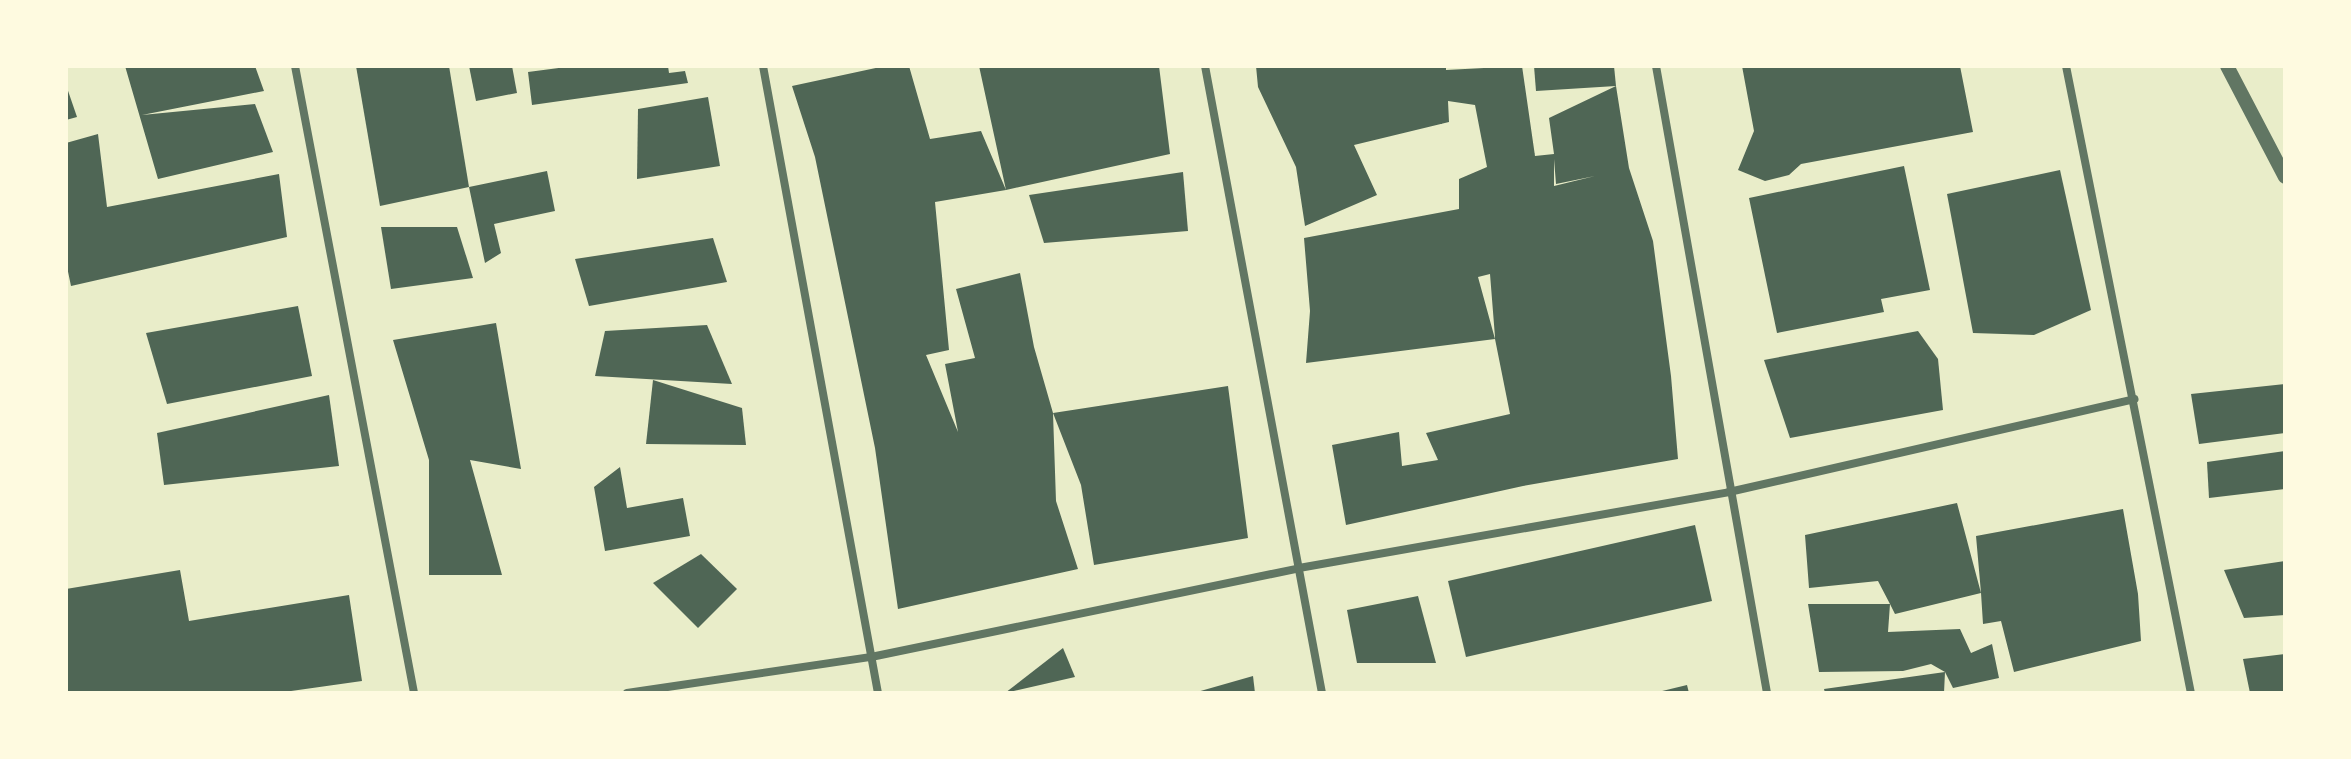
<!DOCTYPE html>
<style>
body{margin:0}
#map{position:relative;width:2351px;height:759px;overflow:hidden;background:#e9edc9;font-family:"Public Sans",sans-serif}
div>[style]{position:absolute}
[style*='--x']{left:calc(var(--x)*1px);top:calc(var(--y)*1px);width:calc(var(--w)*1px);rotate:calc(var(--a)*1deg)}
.building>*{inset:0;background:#4f6655}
.minor>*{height:8px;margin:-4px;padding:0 4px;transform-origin:4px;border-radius:4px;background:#617663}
.tertiary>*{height:14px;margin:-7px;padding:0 7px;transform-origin:7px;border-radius:7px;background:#617663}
span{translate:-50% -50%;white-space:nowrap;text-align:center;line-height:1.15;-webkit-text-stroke:8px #fefae0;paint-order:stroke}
.frame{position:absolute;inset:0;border:68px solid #fefae0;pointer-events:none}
</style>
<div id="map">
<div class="building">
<i style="clip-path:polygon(125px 66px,255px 66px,264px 91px,142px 115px,255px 104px,273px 152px,158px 179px)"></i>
<i style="clip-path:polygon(356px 66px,449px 66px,469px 187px,380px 206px)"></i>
<i style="clip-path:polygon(469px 66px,512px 66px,517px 93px,476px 101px)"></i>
<i style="clip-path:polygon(574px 66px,668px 66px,669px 73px,685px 71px,688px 83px,532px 105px,528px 72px)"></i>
<i style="clip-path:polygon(885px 66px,909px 66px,930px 139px,981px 131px,1006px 190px,979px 66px,1159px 66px,1170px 154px,1006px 190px,935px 202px,949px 350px,926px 355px,958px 432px,945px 364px,975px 358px,956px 289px,1020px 273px,1034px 347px,1053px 413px,1228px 386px,1248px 538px,1094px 565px,1081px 485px,1053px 413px,1056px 501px,1078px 569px,898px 609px,875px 448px,815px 157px,792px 86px)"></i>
<i style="clip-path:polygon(evenodd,1256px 66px,1446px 66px,1446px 70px,1522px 66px,1535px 156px,1554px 154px,1549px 118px,1616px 86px,1629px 168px,1653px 241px,1671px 376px,1678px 459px,1523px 486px,1346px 525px,1332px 445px,1399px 432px,1402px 466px,1438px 460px,1426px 433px,1510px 414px,1495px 339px,1306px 363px,1310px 311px,1304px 238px,1459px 209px,1459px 179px,1487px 167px,1475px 105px,1448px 101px,1449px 122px,1354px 145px,1377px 195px,1305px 226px,1296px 167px,1258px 87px,1256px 66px,1554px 159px,1556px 184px,1595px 176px,1554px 186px,1554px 159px,1256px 66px,1490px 274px,1495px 337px,1495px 339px,1478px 277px,1490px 274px)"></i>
<i style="clip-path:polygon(1534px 66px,1614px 66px,1616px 86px,1536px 91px)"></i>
<i style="clip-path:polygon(1742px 66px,1960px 66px,1973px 132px,1801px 164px,1789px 175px,1765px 181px,1738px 170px,1754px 131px)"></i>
<i style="clip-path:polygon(66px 85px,77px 117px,66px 120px)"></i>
<i style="clip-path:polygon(708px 97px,720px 166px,637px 179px,638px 109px)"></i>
<i style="clip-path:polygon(98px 134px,107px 207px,279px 174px,287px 237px,71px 286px,66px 262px,66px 143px)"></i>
<i style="clip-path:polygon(1904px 166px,1930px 290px,1881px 299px,1884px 312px,1777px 333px,1749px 198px)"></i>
<i style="clip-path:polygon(2060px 170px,2091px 310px,2034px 335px,1973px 333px,1947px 194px)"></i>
<i style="clip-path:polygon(547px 171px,555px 211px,494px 224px,501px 253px,485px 263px,469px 187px)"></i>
<i style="clip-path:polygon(1183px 172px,1188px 231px,1044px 243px,1029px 195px)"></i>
<i style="clip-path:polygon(381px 227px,457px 227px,473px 278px,391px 289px)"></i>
<i style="clip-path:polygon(713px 238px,727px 282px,589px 306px,575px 259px)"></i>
<i style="clip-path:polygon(298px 306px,312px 376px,167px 404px,146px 333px)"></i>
<i style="clip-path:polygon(496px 323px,521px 469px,470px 460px,502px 575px,429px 575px,429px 460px,393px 340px)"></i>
<i style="clip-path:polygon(707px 325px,732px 384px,595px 376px,605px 331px)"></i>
<i style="clip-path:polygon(1918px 331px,1938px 359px,1943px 410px,1790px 438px,1764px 360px)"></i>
<i style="clip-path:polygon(653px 380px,742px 408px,746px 445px,646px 444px)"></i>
<i style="clip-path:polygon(2285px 384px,2285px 433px,2199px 444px,2191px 394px)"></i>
<i style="clip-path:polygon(329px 395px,339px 466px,164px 485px,157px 433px)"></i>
<i style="clip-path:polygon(2285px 451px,2285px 489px,2209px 498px,2207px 462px)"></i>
<i style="clip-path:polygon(620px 467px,627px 508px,683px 498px,690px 536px,605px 551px,594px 487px)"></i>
<i style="clip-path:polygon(1957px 503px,1981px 593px,1976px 536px,2123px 509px,2138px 594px,2141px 641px,2014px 672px,2001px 621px,1983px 624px,1981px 593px,1895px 614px,1890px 604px,1888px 632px,1960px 629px,1971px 653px,1992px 644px,1999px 678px,1953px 688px,1945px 672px,1944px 693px,1825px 693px,1824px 689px,1945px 672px,1931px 664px,1903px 671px,1819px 672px,1808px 604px,1890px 604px,1878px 581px,1809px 588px,1805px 535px)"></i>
<i style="clip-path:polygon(1695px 525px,1712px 601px,1466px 657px,1448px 581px)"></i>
<i style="clip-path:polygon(701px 554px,737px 589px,698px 628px,653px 583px)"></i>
<i style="clip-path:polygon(2285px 561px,2285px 615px,2244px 618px,2224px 570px)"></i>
<i style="clip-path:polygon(180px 570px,189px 621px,349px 595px,362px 681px,277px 693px,66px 693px,66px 589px)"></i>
<i style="clip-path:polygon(1418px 596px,1436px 663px,1357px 663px,1347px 610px)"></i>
<i style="clip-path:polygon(1063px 648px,1075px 677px,1005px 693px)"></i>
<i style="clip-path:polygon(2285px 654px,2285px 693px,2250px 693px,2243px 659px)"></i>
<i style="clip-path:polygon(1253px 676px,1255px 693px,1197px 693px,1197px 692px)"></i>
<i style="clip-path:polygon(1687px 685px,1689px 693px,1658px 693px,1658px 692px)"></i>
</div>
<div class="minor">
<i style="--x:295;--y:66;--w:638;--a:79.25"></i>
<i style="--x:763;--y:66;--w:637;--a:79.61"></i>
<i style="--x:1205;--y:66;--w:638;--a:79.43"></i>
<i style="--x:1656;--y:66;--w:637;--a:79.96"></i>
<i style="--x:2066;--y:66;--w:639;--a:78.73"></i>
<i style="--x:627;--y:693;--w:247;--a:-8.4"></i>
<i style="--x:871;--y:657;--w:437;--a:-11.7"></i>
<i style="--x:1299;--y:568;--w:437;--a:-10"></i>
<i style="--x:1729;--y:492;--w:416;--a:-12.9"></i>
</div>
<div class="tertiary">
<i style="--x:2227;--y:66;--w:125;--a:62.4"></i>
</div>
<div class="frame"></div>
</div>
